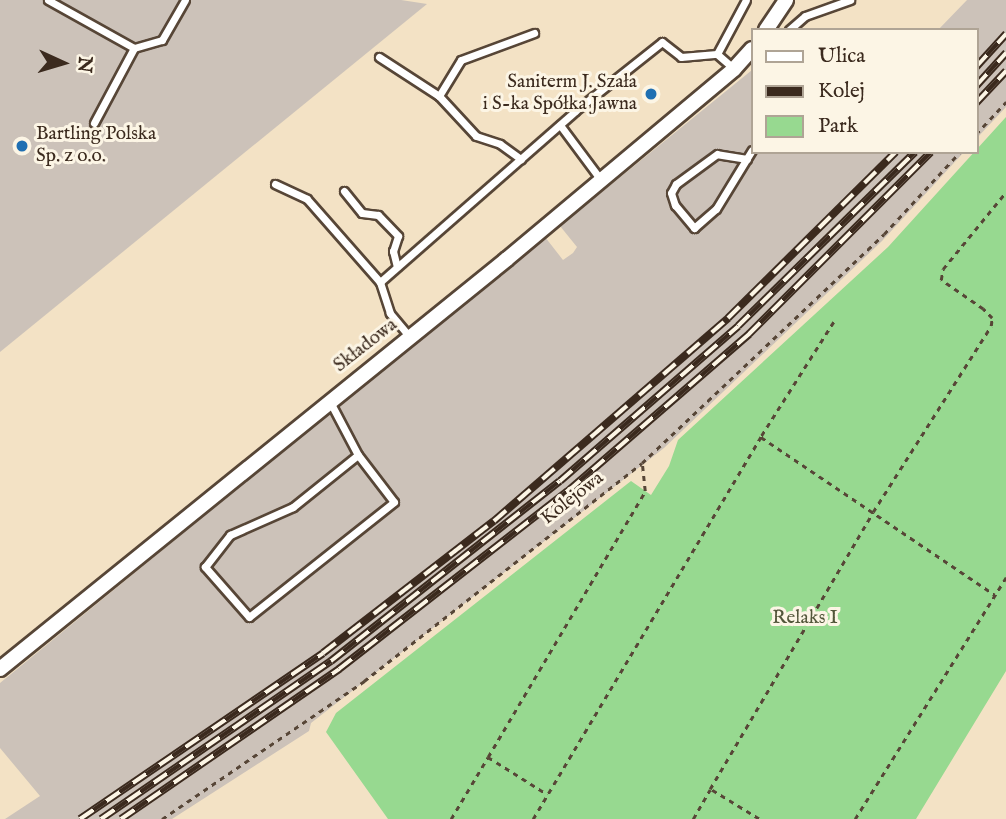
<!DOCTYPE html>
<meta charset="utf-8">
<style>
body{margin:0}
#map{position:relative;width:1006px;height:819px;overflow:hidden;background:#f3e2c5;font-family:"IM FELL English",serif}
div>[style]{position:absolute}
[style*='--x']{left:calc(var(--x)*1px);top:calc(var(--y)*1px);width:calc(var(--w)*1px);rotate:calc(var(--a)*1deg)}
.industrial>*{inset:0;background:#ccc2b9}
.green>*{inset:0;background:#97d990}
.path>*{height:2.5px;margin-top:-1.25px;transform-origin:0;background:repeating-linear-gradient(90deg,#574637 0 5px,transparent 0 10px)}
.roads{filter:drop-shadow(2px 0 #574637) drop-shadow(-2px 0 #574637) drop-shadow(0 2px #574637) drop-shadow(0 -2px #574637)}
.service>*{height:7px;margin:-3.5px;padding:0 3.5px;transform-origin:3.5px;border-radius:3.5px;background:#fff}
.minor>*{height:14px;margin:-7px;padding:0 7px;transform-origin:7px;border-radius:7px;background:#fff}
.rail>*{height:8px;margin-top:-4px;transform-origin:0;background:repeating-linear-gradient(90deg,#fcf5e5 0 16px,#3b2a1e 0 32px);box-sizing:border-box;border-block:2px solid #3b2a1e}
.dots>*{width:19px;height:19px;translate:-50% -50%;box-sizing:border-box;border:4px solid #fcf5e5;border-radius:50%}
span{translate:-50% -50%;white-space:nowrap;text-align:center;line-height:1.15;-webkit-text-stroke:6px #fcf5e5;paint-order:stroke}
.poi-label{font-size:19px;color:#3b2a1e}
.right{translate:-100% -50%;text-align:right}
.left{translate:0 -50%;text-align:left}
.street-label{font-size:19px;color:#3b2a1e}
.park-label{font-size:19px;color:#52563a}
.legend{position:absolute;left:751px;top:28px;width:228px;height:126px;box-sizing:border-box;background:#fcf5e5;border:2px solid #afa495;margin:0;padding:9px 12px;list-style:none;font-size:21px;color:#3b2a1e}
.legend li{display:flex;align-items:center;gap:14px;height:35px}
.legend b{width:35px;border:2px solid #afa495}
.north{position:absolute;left:28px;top:28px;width:70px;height:70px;-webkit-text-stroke:5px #fcf5e5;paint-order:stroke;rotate:94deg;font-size:19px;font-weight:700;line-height:28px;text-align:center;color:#3b2a1e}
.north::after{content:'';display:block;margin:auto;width:24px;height:32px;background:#3b2a1e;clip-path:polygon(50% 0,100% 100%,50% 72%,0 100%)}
</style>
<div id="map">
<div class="industrial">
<i style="clip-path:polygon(0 0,401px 0,427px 4px,0 352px)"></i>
<i style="clip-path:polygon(967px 0,1006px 0,1006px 107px,976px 139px,976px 30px,938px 30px)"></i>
<i style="clip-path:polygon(752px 70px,752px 152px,964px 152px,882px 241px,664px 448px,311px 723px,309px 731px,172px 819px,5px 819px,40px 796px,0 748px,0 683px,545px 237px,563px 260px,573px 253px,577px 247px,560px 226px)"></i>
</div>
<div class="green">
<i style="clip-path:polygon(1006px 117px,1006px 671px,916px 819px,388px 819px,326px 732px,336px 713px,631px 481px,651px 495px,669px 466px,678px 440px,888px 247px)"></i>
</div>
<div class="path">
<i style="--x:976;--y:134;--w:44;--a:-46.8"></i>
<i style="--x:834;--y:322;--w:136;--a:122.4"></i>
<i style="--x:761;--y:437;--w:282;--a:34"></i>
<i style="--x:488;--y:757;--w:309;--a:-59.4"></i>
<i style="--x:645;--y:491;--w:27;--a:-96"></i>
<i style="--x:162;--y:819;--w:245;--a:-34.3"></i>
<i style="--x:364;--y:681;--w:353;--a:-38.1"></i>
<i style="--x:642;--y:463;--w:333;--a:-43.4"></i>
<i style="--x:884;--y:234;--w:112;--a:-47.2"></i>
<i style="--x:451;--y:819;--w:72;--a:-59.2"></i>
<i style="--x:488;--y:757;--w:70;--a:32.1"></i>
<i style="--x:533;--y:819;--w:445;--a:-59.2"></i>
<i style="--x:693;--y:819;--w:34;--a:-60"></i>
<i style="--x:759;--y:819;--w:57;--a:-148.5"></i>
<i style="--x:710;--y:789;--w:321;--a:-59.5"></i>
<i style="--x:873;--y:512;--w:220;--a:-57.6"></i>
<i style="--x:991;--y:326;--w:8;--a:-83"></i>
<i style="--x:992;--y:318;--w:13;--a:-135"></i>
<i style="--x:983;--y:309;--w:51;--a:-145.4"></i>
<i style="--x:941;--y:280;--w:11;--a:-80"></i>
<i style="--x:943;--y:269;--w:99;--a:-50.7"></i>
<i style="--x:855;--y:819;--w:285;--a:-58"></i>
</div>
<div class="roads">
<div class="service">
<i style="--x:48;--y:0;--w:98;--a:29.2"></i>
<i style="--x:134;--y:48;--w:85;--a:118.1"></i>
<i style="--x:789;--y:30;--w:21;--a:-41"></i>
<i style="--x:805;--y:16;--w:48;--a:-19.6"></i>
<i style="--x:134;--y:48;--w:29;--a:-16"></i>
<i style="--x:162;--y:40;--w:46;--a:-60.1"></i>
<i style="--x:717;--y:54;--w:61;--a:-61.8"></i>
<i style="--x:379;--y:57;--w:72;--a:33"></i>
<i style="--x:439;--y:96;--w:54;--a:47.2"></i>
<i style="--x:476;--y:136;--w:25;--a:18"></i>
<i style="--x:500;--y:144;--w:26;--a:36"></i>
<i style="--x:439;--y:96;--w:42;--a:-58.6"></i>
<i style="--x:461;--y:60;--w:78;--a:-20.3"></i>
<i style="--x:560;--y:125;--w:69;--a:53.3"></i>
<i style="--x:747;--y:159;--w:30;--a:-171"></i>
<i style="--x:717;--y:154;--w:51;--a:143.8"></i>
<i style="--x:676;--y:184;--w:10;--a:119"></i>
<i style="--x:671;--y:193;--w:13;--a:72"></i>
<i style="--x:675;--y:205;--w:30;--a:50"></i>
<i style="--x:694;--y:228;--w:29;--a:-41"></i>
<i style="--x:716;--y:209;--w:69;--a:-58.6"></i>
<i style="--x:275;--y:184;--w:35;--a:25"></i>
<i style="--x:307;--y:199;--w:111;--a:48.7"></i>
<i style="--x:344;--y:191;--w:28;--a:51"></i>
<i style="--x:362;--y:213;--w:16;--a:7"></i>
<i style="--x:378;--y:215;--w:29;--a:46"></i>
<i style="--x:398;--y:236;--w:16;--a:108"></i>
<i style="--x:393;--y:251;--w:16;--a:76"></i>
<i style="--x:409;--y:336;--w:30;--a:-130"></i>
<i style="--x:390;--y:313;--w:33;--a:-108"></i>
<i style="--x:380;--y:282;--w:259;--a:-41.2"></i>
<i style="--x:575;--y:111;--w:111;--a:-38.4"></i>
<i style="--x:662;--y:42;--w:24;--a:38"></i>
<i style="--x:681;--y:57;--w:36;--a:-5"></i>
<i style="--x:717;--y:54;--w:23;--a:41"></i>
<i style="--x:329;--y:400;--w:62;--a:62.2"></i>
<i style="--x:358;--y:455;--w:59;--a:52.5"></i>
<i style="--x:394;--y:502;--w:185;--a:141.6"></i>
<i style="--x:249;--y:617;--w:67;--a:-131.3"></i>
<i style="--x:205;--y:567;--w:41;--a:-52"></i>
<i style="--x:230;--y:535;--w:69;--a:-24"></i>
<i style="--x:293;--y:507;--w:83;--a:-38.7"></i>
</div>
<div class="minor">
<i style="--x:766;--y:30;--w:36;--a:-56"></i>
<i style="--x:0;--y:669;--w:652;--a:-38.96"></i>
<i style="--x:507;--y:259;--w:296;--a:-39.9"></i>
<i style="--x:734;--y:69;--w:27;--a:-48"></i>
</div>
</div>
<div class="rail">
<i style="--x:976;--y:67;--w:45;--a:-47.7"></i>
<i style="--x:976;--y:86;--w:45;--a:-47.7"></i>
<i style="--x:976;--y:103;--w:44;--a:-46.8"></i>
<i style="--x:80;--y:819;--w:294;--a:-34.3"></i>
<i style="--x:323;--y:653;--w:216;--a:-37.7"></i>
<i style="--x:494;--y:521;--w:310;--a:-40.9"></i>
<i style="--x:728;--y:318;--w:236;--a:-44.7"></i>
<i style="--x:101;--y:819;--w:279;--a:-34.5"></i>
<i style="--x:331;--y:661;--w:291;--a:-38.2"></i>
<i style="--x:560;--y:481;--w:236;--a:-41"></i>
<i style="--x:738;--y:326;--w:248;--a:-44.5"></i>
<i style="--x:121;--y:819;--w:265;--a:-34.5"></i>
<i style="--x:339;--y:669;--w:290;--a:-37.9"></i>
<i style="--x:568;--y:491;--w:240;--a:-40.9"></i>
<i style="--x:749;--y:334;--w:257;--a:-45"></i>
</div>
<div class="dots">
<i style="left:651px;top:94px;background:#1f6fb2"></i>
<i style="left:22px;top:146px;background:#1f6fb2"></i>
</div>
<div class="poi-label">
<span class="right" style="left:637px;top:94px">Saniterm J. Szała<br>i S-ka Spółka Jawna</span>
<span class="left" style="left:36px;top:146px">Bartling Polska<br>Sp. z o.o.</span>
</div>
<div class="street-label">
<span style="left:366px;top:346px;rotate:-38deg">Składowa</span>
<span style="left:573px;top:499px;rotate:-38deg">Kolejowa</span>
</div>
<div class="park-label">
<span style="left:805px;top:619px">Relaks I</span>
</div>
<ul class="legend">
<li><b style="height:9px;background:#fff"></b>Ulica</li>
<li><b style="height:9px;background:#3b2a1e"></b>Kolej</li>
<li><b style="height:19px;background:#97d990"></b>Park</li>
</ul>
<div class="north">N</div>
</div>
